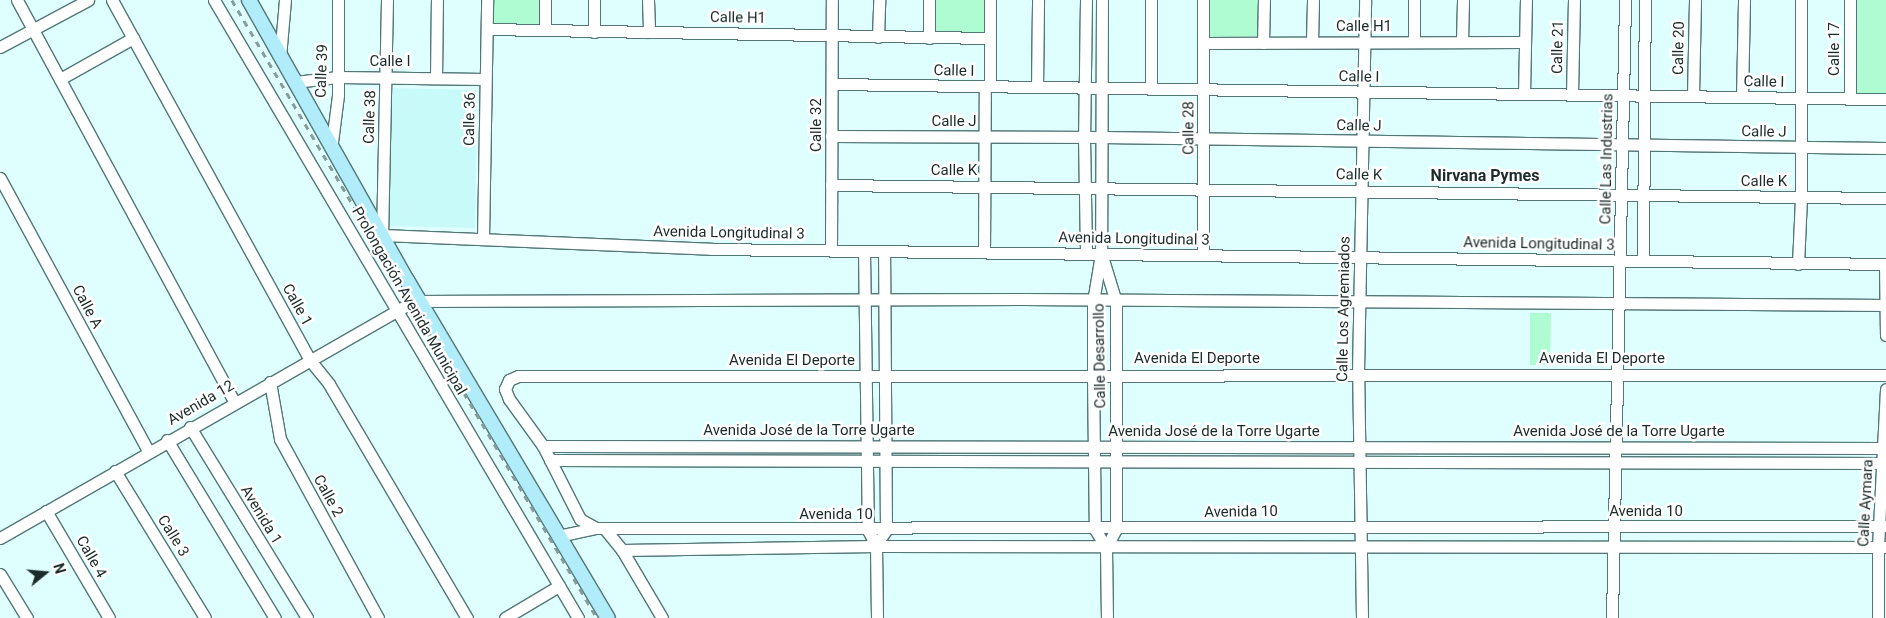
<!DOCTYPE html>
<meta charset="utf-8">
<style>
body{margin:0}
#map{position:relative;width:1886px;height:618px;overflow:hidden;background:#dfffff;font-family:Roboto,sans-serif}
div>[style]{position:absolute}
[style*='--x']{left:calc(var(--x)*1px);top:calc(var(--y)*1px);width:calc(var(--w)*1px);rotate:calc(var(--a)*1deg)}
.built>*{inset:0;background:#c8fafa}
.green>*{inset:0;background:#affcd2}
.roads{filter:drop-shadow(1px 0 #537777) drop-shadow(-1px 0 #537777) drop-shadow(0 1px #537777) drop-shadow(0 -1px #537777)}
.minor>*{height:11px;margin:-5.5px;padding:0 5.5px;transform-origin:5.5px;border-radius:5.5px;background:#fff}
.major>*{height:14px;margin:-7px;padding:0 7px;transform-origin:7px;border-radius:7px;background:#b0ecfa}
.rail>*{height:2.5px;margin-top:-1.25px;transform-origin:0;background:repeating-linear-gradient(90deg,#859d9d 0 6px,transparent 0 12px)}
span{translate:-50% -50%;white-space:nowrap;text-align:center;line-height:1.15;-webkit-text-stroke:5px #fff;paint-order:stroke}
.street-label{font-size:15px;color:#1b2a2a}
.neighbourhood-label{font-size:16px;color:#1b2a2a;font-weight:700}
.north{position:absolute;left:20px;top:548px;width:50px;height:50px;-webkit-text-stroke:4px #fff;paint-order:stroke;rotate:73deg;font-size:14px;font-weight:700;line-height:20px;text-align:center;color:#1b2a2a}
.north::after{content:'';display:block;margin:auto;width:18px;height:22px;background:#1b2a2a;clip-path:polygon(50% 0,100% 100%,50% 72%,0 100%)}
</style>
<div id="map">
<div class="built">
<i style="clip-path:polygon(391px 88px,477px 90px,475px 228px,389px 226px)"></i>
</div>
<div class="green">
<i style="clip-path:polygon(492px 0,539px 0,539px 25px,492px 24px)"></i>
<i style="clip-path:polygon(932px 0,985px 0,985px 34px,932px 34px)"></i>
<i style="clip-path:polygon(1210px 0,1259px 0,1259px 36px,1210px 38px)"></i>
<i style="clip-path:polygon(1856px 0,1886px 0,1886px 94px,1855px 94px)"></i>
<i style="clip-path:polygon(1530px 313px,1551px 313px,1550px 365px,1530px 365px)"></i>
</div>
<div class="roads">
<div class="minor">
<i style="--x:17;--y:0;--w:457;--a:61.6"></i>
<i style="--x:112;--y:0;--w:409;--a:61.2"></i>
<i style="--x:309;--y:359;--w:32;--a:51"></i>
<i style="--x:329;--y:384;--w:272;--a:59.5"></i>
<i style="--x:214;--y:0;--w:717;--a:59.5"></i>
<i style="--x:387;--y:0;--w:235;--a:91.2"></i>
<i style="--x:382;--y:235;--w:329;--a:2.4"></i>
<i style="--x:711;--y:249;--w:1175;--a:0.73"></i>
<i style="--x:648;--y:0;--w:32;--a:88"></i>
<i style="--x:1086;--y:0;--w:137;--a:90.8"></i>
<i style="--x:1084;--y:137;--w:116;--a:89"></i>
<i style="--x:1102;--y:0;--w:254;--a:90.2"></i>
<i style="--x:1101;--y:254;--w:49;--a:99.5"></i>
<i style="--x:1093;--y:302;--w:73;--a:90"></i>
<i style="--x:1093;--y:375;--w:154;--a:89.3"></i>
<i style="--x:1095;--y:529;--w:22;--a:60"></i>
<i style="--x:1414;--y:0;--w:42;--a:90"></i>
<i style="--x:487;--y:29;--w:503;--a:1.03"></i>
<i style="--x:545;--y:30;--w:30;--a:-90"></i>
<i style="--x:594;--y:32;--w:32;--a:-90"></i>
<i style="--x:878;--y:37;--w:37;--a:-88"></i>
<i style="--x:929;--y:38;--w:38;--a:-90"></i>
<i style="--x:1312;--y:42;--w:42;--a:-88.6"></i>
<i style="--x:1462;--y:42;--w:42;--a:-88.6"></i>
<i style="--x:1204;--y:43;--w:321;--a:-0.2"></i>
<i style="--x:1263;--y:43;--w:43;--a:-88.7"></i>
<i style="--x:0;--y:47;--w:100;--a:-28.1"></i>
<i style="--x:280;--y:57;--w:57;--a:-85"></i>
<i style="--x:436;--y:78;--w:78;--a:-89.3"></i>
<i style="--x:60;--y:79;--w:84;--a:-29.3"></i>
<i style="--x:295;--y:82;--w:43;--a:-6.6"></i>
<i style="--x:338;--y:77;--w:147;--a:0.8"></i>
<i style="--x:832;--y:84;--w:1054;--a:0.82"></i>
<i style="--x:990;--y:86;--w:86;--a:-90"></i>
<i style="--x:1037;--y:87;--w:87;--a:-89.3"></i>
<i style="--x:1151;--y:89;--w:89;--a:-90"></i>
<i style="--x:1524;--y:94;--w:94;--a:-88.8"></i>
<i style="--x:1572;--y:95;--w:95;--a:-88.8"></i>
<i style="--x:1693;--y:96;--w:96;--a:-88.8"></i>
<i style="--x:1742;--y:97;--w:97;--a:-88.8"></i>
<i style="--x:1850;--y:98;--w:98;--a:-90"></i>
<i style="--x:831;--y:136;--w:270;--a:0.2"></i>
<i style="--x:1101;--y:137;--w:785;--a:0.8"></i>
<i style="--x:332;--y:142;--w:47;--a:-82.7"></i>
<i style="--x:338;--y:95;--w:95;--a:-90"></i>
<i style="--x:0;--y:178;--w:311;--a:61.5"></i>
<i style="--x:831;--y:185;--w:1055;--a:0.71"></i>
<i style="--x:483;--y:239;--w:239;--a:-89"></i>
<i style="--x:831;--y:249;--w:249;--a:-89.8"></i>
<i style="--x:864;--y:251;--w:279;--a:89.2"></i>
<i style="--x:868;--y:530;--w:18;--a:63"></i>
<i style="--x:876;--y:546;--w:72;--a:89.2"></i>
<i style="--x:984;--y:252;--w:166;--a:-89.7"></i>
<i style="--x:1203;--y:255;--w:255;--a:-90"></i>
<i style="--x:1102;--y:256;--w:48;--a:73.1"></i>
<i style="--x:1116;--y:302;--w:227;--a:90"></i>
<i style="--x:1116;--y:529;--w:21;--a:118"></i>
<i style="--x:1106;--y:548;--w:70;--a:89.2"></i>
<i style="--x:1643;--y:260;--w:260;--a:-89.6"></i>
<i style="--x:1798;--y:264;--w:67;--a:-87.4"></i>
<i style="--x:1801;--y:197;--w:197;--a:-90"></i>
<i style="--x:1885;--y:264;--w:71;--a:89.2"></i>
<i style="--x:270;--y:382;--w:58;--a:80"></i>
<i style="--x:280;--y:439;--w:204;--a:61.3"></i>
<i style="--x:190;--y:427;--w:224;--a:58.5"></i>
<i style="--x:167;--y:440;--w:208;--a:58.8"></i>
<i style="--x:543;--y:446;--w:1343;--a:0.09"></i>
<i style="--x:550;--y:460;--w:1336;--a:0.13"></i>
<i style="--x:115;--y:471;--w:172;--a:58.5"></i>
<i style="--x:46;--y:511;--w:124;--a:59.5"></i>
<i style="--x:596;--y:528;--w:18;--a:-151"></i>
<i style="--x:580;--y:519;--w:82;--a:-116.9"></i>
<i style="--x:543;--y:446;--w:58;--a:-125.9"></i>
<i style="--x:509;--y:399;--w:11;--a:-112"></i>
<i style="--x:505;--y:389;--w:10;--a:-66"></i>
<i style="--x:509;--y:380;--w:10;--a:-24"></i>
<i style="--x:518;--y:376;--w:1368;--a:-0.04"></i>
<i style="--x:605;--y:529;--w:27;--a:51"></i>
<i style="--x:622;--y:550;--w:79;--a:59.5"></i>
<i style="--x:558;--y:536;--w:39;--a:-12"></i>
<i style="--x:596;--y:528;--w:1290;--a:-0.09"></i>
<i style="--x:882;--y:536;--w:7;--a:-56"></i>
<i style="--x:886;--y:530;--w:279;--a:-90.4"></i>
<i style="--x:0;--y:538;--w:477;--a:-29.8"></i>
<i style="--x:414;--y:301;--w:609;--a:-0.19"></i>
<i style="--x:1023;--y:299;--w:863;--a:0.4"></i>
<i style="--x:622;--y:550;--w:254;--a:-0.9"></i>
<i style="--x:876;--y:546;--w:1010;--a:0.06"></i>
<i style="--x:0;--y:574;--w:52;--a:58.5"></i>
<i style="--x:505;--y:618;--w:63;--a:-30.7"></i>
<i style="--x:1362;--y:618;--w:245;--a:-90.9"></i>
<i style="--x:1358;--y:373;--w:373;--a:-88.9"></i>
<i style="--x:1612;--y:618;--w:618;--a:-88.79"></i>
<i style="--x:1878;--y:618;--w:71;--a:-90"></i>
<i style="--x:1878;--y:547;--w:158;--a:-87.1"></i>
</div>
<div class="major">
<i style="--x:249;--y:0;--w:322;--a:60.6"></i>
<i style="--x:407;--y:280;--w:393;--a:59.3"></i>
</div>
</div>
<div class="rail">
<i style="--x:232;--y:0;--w:718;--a:59.43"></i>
</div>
<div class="street-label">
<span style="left:738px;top:18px;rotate:1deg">Calle H1</span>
<span style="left:1364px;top:27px">Calle H1</span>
<span style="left:1558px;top:47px;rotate:-89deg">Calle 21</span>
<span style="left:1679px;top:48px;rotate:-89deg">Calle 20</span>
<span style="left:1835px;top:49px;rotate:-90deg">Calle 17</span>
<span style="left:390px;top:62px">Calle I</span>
<span style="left:322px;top:71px;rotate:-88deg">Calle 39</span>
<span style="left:954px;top:71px;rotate:1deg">Calle I</span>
<span style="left:1359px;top:77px;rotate:1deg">Calle I</span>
<span style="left:1764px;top:82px;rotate:1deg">Calle I</span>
<span style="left:370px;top:117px;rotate:-88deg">Calle 38</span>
<span style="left:470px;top:119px;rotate:-89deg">Calle 36</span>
<span style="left:954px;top:122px">Calle J</span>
<span style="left:817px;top:125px;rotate:-90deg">Calle 32</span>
<span style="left:1359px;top:126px;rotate:1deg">Calle J</span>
<span style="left:1189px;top:128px;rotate:-90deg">Calle 28</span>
<span style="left:1764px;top:132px;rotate:1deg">Calle J</span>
<span style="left:1607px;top:159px;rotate:-89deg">Calle Las Industrias</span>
<span style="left:954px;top:171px">Calle K</span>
<span style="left:1359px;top:175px;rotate:1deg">Calle K</span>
<span style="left:1764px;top:182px">Calle K</span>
<span style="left:729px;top:233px;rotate:1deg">Avenida Longitudinal 3</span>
<span style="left:1134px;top:239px;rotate:1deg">Avenida Longitudinal 3</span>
<span style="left:1539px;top:244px;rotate:1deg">Avenida Longitudinal 3</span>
<span style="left:409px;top:301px;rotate:60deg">Prolongación Avenida Municipal</span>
<span style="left:297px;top:305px;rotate:61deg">Calle 1</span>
<span style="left:87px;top:307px;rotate:62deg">Calle A</span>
<span style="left:1344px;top:309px;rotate:-89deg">Calle Los Agremiados</span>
<span style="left:1100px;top:356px;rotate:-91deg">Calle Desarrollo</span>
<span style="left:1197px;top:359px">Avenida El Deporte</span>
<span style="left:1602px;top:359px">Avenida El Deporte</span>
<span style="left:792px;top:361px">Avenida El Deporte</span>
<span style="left:201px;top:403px;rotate:-30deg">Avenida 12</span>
<span style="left:809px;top:431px">Avenida José de la Torre Ugarte</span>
<span style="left:1214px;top:432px">Avenida José de la Torre Ugarte</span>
<span style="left:1619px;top:432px">Avenida José de la Torre Ugarte</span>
<span style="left:328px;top:496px;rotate:61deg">Calle 2</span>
<span style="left:1866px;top:503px;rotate:-87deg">Calle Aymara</span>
<span style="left:1241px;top:512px;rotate:-1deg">Avenida 10</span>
<span style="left:1646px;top:512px">Avenida 10</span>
<span style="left:261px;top:515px;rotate:59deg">Avenida 1</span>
<span style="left:836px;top:515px">Avenida 10</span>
<span style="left:173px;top:536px;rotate:58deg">Calle 3</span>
<span style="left:91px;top:557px;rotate:60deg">Calle 4</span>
</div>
<div class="neighbourhood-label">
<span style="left:1485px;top:176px">Nirvana Pymes</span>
</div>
<div class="north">N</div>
</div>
